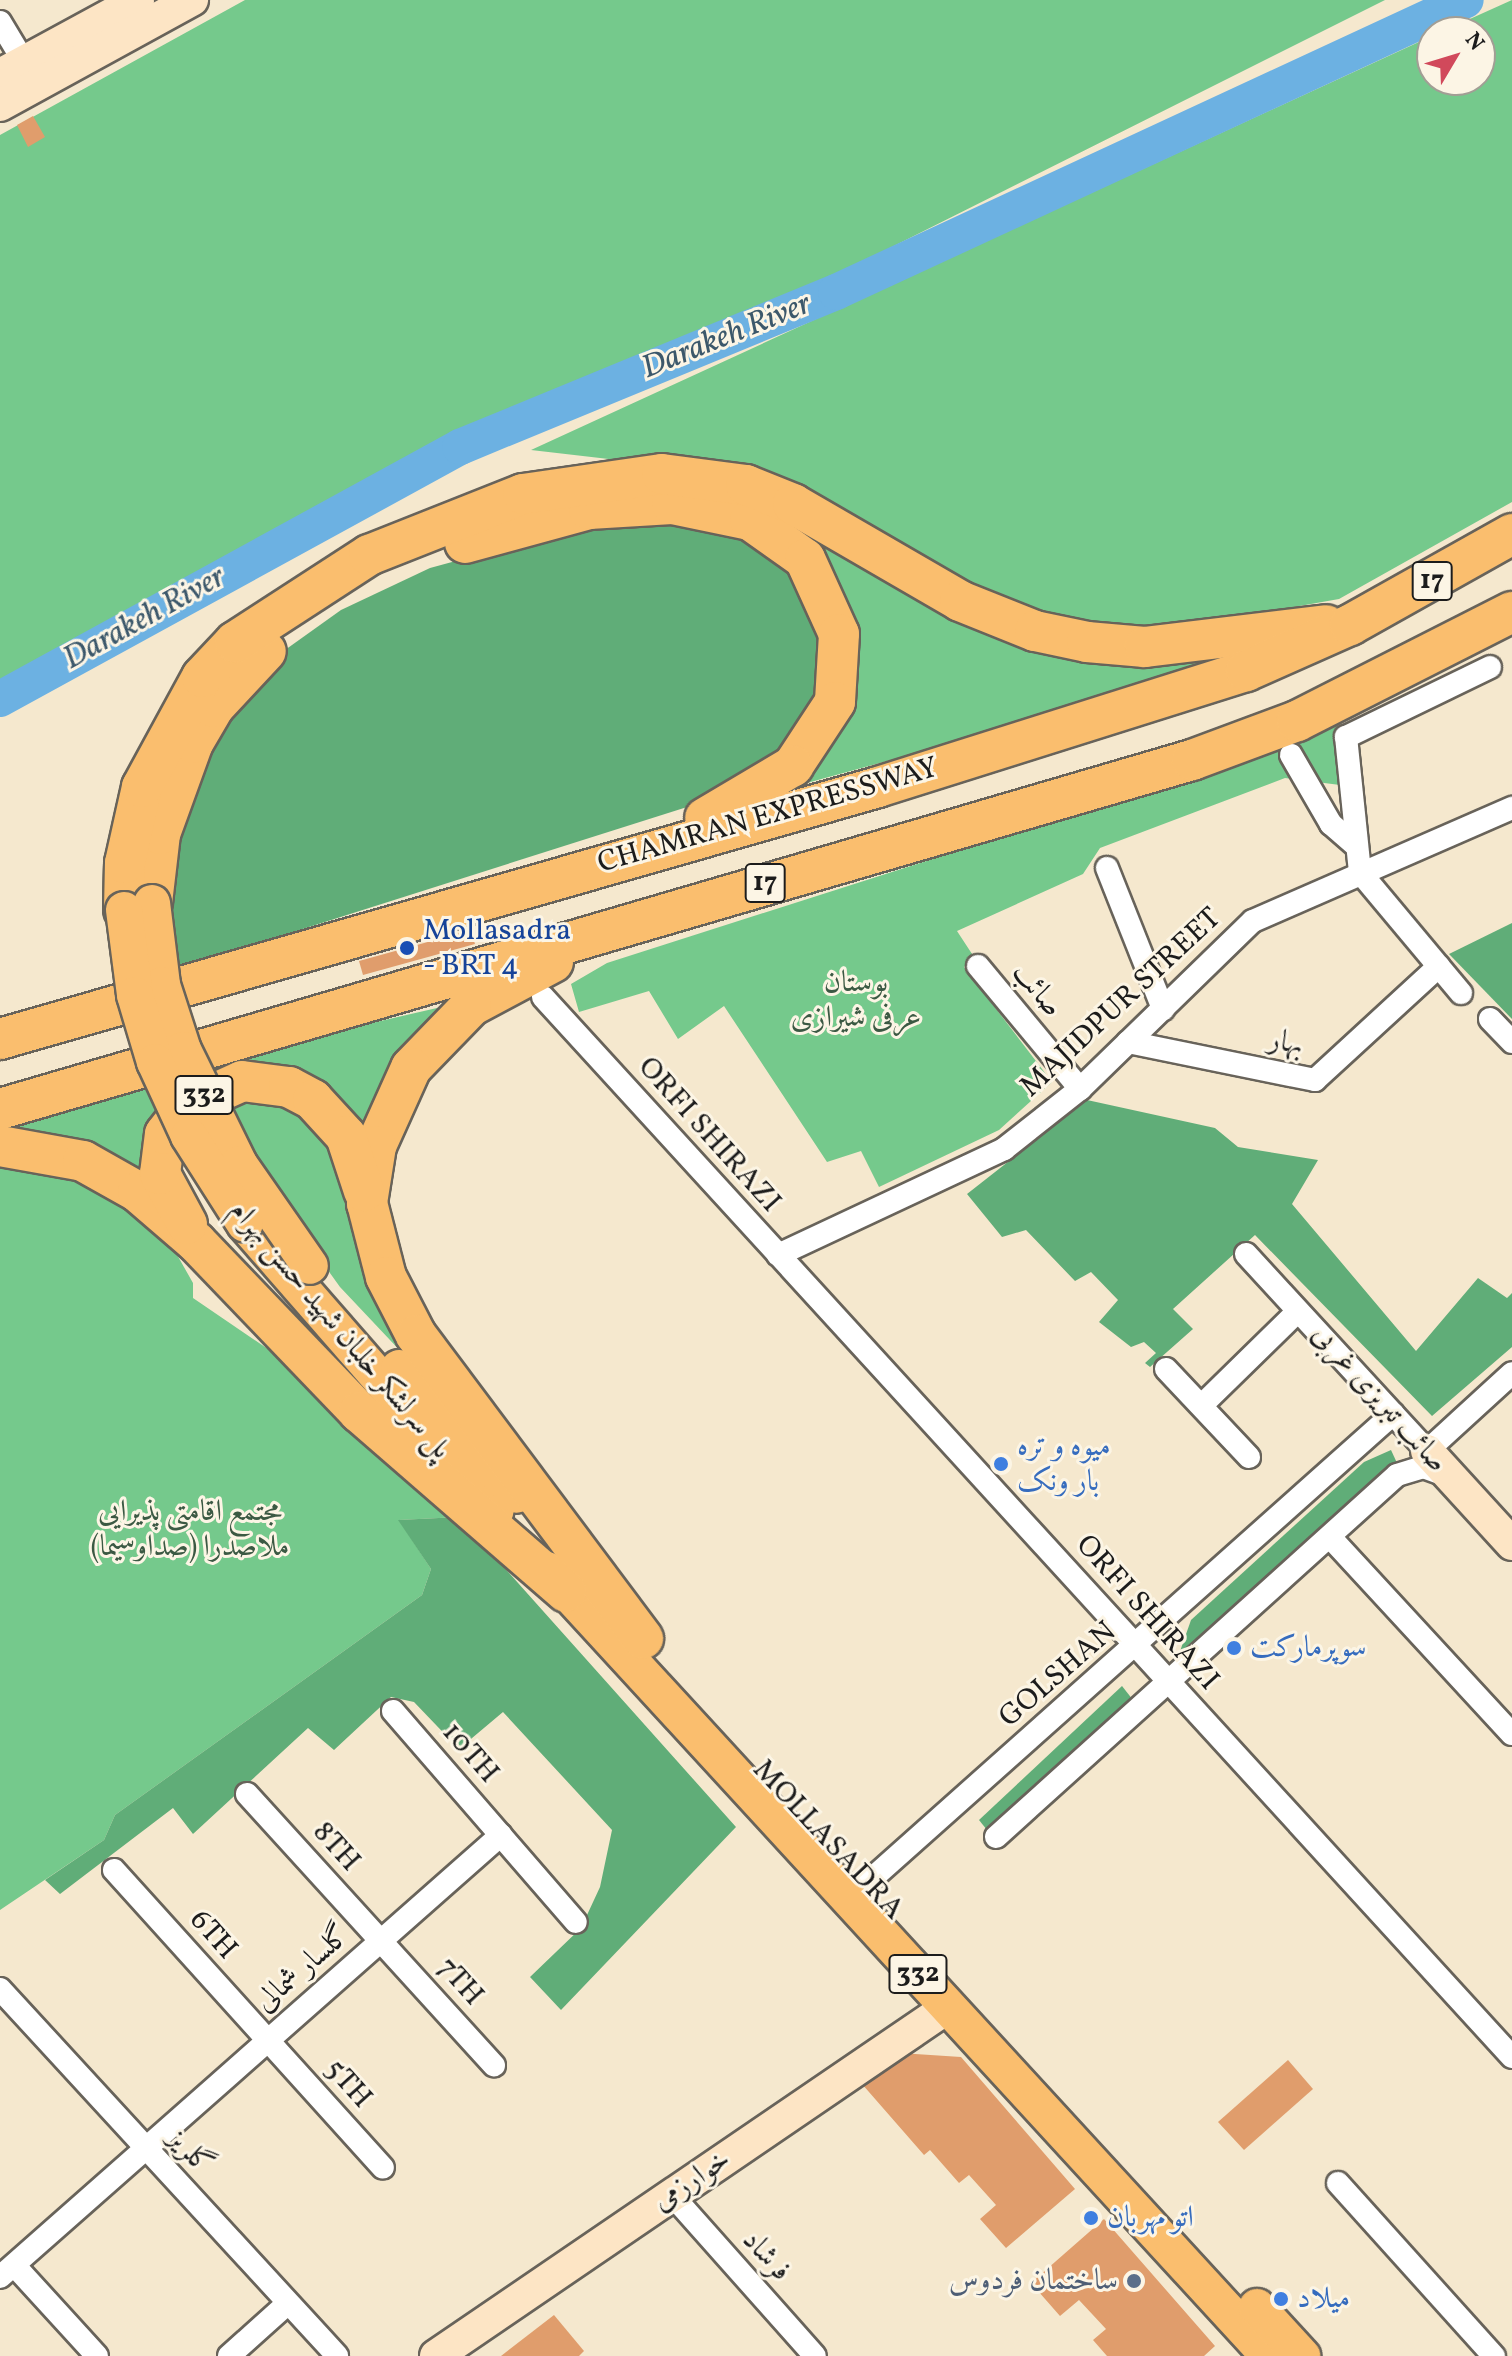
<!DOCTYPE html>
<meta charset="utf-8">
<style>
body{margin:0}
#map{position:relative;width:1512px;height:2356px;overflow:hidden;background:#f5e8ce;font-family:Vollkorn,Amiri,serif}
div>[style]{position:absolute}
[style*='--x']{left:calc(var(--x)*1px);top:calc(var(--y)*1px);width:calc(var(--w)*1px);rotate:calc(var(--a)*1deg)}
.green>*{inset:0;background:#75c98c}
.forest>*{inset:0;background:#60ad78}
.river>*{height:36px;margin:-18px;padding:0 18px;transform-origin:18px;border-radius:18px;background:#6cb1e2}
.building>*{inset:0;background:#e09d6c}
.roads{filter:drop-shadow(2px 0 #68635a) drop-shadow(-2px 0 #68635a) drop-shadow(0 2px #68635a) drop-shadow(0 -2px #68635a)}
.street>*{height:22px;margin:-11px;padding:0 11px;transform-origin:11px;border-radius:11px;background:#fff}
.secondary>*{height:32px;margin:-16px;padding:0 16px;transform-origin:16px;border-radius:16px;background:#fde5c5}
.primary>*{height:36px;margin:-18px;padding:0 18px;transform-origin:18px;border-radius:18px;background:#fabe6e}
.highway>*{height:40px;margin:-20px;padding:0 20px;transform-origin:20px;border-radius:20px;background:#fabe6e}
.bridges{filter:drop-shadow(2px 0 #68635a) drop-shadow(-2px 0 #68635a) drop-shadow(0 2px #68635a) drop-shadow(0 -2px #68635a)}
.primary-bridge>*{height:36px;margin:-18px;padding:0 18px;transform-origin:18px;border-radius:18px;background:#fabe6e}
.dots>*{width:22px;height:22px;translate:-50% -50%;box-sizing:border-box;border:4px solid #fcf5e5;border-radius:50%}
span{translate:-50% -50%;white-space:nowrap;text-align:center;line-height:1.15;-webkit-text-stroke:6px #fcf5e5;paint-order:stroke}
.shield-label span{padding:2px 6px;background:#fcf5e5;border:2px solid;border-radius:6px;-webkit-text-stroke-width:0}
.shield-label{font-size:28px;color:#1c1c1c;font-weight:700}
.street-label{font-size:30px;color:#1c1c1c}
.transit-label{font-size:30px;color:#164399}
.left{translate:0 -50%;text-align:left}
.park-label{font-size:30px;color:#3b5943}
.shop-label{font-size:30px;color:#366cbe}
.service-label{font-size:30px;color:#4e5e75}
.right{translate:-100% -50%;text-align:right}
.water-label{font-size:32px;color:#3c586b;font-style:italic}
.north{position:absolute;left:1416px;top:16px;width:80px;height:80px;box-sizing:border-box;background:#fcf5e5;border:2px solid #a29e95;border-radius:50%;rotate:52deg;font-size:22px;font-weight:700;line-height:32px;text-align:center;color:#1c1c1c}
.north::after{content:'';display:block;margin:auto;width:28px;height:36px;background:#d1495b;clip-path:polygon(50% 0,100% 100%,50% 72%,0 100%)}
</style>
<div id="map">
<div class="green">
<i style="clip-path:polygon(245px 0,1385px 0,261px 563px,0 712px,0 135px)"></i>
<i style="clip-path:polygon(1512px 0,1512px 502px,1339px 599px,1147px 633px,1015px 608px,764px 477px,531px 450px,1432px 36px,1432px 80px,1480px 80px,1480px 32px,1441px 32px)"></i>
<i style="clip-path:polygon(803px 528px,980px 630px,1228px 658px,1157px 687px,785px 789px,796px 536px)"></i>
<i style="clip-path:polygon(1337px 720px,1340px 785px,1285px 778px,1100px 848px,1083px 874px,957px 931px,974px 957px,964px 967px,1052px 1082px,999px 1130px,879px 1187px,861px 1151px,827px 1162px,724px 1006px,678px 1039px,649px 991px,579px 1012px,571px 984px,607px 963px,1211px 770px)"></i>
<i style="clip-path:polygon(450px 1005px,372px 1131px,206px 1083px,198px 1063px)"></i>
<i style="clip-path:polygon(146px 1072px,164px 1118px,155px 1177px,0 1127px)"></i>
<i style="clip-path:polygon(253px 1093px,318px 1115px,369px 1254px,522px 1480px,340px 1287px,246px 1156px,217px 1103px)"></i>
<i style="clip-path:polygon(0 1157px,91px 1177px,163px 1230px,193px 1283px,193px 1298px,281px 1358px,459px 1517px,399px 1520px,431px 1569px,422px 1595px,115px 1815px,104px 1840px,0 1910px)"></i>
</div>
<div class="forest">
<i style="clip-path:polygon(626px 515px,771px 544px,825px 619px,817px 721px,725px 795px,167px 972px,163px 944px,190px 770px,278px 655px,341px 610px,430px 568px)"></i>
<i style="clip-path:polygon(1512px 923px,1512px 1019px,1449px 954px)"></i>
<i style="clip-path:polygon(1087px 1100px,1215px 1128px,1238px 1147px,1318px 1160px,1292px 1204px,1416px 1351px,1478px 1278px,1507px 1298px,1512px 1293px,1512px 1347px,1432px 1416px,1255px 1235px,1173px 1309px,1193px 1329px,1150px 1367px,1145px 1363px,1156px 1353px,1144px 1342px,1131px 1347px,1099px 1322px,1118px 1300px,1091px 1272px,1075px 1281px,1026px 1230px,1002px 1237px,967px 1194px)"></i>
<i style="clip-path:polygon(1391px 1450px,1397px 1463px,1178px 1657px,1191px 1620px,1364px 1462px)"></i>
<i style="clip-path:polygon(459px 1517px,736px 1827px,561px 2010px,530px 1977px,581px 1928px,600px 1887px,612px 1830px,503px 1712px,459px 1749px,414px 1702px,391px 1697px,334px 1750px,308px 1728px,193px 1834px,173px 1808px,60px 1894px,45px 1880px,104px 1840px,115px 1815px,422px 1595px,431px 1569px,398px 1520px)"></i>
<i style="clip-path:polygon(1122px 1686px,1133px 1700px,987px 1830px,979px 1820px)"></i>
</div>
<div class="river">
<i style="--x:0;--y:699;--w:525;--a:-28.72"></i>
<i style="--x:460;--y:447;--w:407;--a:-22.4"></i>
<i style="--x:836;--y:292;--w:694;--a:-24.87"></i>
</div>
<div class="building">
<i style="clip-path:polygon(33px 116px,45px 137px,28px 147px,17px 125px)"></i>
<i style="clip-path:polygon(471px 930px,475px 944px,363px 975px,359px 961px)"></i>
<i style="clip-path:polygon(900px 2053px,961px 2057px,1075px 2189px,1006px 2248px,980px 2219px,996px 2205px,969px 2175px,959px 2183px,930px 2150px,924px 2155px,862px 2084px)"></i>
<i style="clip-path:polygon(1288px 2060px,1313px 2089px,1244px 2150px,1218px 2122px)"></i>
<i style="clip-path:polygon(1104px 2219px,1215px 2346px,1204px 2356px,1107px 2356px,1093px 2340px,1106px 2329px,1079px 2300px,1060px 2316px,1031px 2283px)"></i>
<i style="clip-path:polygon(554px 2315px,584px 2351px,579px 2356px,501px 2356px)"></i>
</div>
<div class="roads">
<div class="street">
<i style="--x:0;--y:22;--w:47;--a:59"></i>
<i style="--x:1291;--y:755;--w:80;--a:59.9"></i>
<i style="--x:1331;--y:824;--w:32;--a:41"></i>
<i style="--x:1107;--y:868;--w:152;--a:68.3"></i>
<i style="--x:978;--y:966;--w:160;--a:50.3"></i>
<i style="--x:1461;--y:993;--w:158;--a:-129.9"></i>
<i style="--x:1360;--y:872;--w:136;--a:-95.9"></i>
<i style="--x:1346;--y:737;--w:160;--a:-25.9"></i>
<i style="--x:543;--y:997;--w:1436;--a:47.57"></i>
<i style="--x:1490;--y:1019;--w:32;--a:46"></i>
<i style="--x:1128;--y:1042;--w:191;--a:11.5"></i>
<i style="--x:1315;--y:1080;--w:168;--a:-42.6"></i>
<i style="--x:1246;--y:1254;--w:268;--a:47.4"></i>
<i style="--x:1427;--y:1451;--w:115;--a:-42.5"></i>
<i style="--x:778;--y:1255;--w:250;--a:-25.1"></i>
<i style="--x:1004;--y:1149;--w:97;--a:-38.3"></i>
<i style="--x:1080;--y:1089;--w:241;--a:-44.2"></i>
<i style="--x:1253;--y:921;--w:283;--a:-23.6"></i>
<i style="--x:1166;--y:1369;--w:121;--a:46.7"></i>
<i style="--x:1202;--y:1405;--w:134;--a:-44.4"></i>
<i style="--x:1330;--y:1537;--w:268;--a:47.3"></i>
<i style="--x:393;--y:1711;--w:279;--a:49.1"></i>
<i style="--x:247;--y:1794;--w:367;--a:47.7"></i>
<i style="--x:996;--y:1837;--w:540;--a:-42.07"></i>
<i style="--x:1397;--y:1475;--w:27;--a:-17"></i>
<i style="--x:1423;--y:1467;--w:27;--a:20"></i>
<i style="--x:114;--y:1870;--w:401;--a:47.9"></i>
<i style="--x:867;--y:1883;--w:705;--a:-41.72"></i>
<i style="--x:0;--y:1989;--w:498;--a:47.4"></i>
<i style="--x:1338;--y:2183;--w:233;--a:48"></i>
<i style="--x:672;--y:2195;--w:215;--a:48.4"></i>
<i style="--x:14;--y:2265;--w:123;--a:47.6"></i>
<i style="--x:0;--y:2277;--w:668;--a:-41.42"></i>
<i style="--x:229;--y:2356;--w:79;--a:-41.9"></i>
</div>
<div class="secondary">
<i style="--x:0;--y:75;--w:157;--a:-28.5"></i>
<i style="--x:0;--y:105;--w:219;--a:-28.7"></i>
<i style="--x:1427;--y:1451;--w:126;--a:47.6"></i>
<i style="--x:436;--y:2356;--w:620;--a:-34.28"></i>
</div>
<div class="primary">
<i style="--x:245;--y:1224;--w:381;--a:48.9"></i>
<i style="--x:399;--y:1368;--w:173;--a:47.1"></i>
<i style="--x:547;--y:1570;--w:1067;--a:47.43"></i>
<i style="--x:1257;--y:2307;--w:67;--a:47.4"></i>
</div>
<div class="highway">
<i style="--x:465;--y:543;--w:129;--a:-15.3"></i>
<i style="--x:589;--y:509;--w:83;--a:-3.4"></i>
<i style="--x:672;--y:504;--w:80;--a:11.6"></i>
<i style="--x:750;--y:520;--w:67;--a:35.3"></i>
<i style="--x:805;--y:559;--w:82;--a:65.6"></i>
<i style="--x:839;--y:634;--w:68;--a:93.4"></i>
<i style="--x:835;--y:702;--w:77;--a:123.3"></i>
<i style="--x:793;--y:766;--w:102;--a:149.4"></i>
<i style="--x:152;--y:903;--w:69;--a:-83.4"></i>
<i style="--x:160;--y:834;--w:97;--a:-70.1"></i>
<i style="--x:193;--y:743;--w:42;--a:-59.7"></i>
<i style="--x:214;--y:707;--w:76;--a:-47.1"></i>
<i style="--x:124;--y:910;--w:47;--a:-88.8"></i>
<i style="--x:125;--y:863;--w:78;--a:-77.4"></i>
<i style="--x:142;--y:787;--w:125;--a:-61.4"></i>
<i style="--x:202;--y:677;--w:48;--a:-46.7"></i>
<i style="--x:235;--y:642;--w:160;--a:-33"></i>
<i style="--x:369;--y:555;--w:166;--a:-21.6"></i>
<i style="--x:523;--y:494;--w:140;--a:-8.2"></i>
<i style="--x:662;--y:474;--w:85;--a:7.5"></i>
<i style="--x:746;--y:485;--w:51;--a:22"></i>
<i style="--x:793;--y:504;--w:193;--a:30.1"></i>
<i style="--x:960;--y:601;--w:81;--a:21.8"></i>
<i style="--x:1035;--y:631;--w:53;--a:11.9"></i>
<i style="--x:1087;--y:642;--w:58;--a:4.9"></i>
<i style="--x:1145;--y:647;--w:182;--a:-6.9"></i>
<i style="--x:553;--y:962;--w:93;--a:151.8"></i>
<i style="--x:471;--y:1006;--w:86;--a:134.1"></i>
<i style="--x:411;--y:1068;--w:85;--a:114.2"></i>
<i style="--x:376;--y:1146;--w:58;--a:99"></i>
<i style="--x:367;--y:1203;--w:76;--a:75.6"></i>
<i style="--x:386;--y:1277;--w:65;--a:62.7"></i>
<i style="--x:416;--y:1335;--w:379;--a:53.2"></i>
<i style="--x:0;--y:1039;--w:913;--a:-16.01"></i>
<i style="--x:878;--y:787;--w:386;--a:-17.5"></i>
<i style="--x:1246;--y:671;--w:114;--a:-23.9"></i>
<i style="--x:1350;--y:625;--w:186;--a:-29.3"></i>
<i style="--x:0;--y:1109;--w:1242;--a:-16.32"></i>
<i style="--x:1192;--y:760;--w:112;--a:-20.4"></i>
<i style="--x:1297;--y:721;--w:241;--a:-26.9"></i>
<i style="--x:0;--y:1146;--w:84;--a:10.2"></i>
<i style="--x:83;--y:1161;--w:63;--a:29.4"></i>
<i style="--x:138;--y:1192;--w:77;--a:40.8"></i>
<i style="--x:196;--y:1242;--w:236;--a:46.2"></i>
<i style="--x:359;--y:1412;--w:274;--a:41"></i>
<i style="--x:187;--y:1224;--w:57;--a:-118.4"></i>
<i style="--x:160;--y:1174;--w:40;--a:-82.9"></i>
<i style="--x:165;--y:1134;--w:36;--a:-52"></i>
<i style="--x:187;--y:1106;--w:60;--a:-24.4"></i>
<i style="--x:242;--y:1081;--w:47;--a:7.3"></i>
<i style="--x:289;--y:1087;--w:27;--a:28"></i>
<i style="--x:313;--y:1100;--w:49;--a:47.5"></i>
<i style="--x:346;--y:1136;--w:58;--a:71.9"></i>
</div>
</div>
<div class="bridges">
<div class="primary-bridge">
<i style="--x:152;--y:903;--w:83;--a:83"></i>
<i style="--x:162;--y:985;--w:68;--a:72.1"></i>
<i style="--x:183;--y:1050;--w:127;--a:63.8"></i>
<i style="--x:239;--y:1164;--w:124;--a:55.2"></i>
<i style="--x:124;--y:910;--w:86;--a:82.6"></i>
<i style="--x:135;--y:995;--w:70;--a:73.4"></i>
<i style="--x:155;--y:1062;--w:81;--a:65.3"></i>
<i style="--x:189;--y:1136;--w:104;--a:57.5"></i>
</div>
</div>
<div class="dots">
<i style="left:407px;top:948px;background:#1a4fb4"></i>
<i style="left:1001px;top:1464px;background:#3f7fe0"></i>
<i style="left:1234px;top:1648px;background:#3f7fe0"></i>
<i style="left:1091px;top:2218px;background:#3f7fe0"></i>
<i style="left:1134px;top:2281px;background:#5c6f8a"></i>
<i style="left:1281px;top:2299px;background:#3f7fe0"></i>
</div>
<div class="shield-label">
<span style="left:1432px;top:581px">17</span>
<span style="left:765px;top:883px">17</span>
<span style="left:204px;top:1095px">332</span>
<span style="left:918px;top:1974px">332</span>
</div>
<div class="street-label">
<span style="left:768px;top:816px;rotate:-16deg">CHAMRAN EXPRESSWAY</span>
<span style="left:1037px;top:990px;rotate:50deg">صائب</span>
<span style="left:1121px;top:1003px;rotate:-43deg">MAJIDPUR STREET</span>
<span style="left:1286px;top:1043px;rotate:11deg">بهار</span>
<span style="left:709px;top:1135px;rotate:48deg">ORFI SHIRAZI</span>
<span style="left:340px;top:1330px;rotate:50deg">پل سرلشکر خلبان شهید حسن بهرام</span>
<span style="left:1379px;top:1399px;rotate:48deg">صائب تبریزی غربی</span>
<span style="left:1147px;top:1613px;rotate:48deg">ORFI SHIRAZI</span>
<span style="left:1058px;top:1675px;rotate:-41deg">GOLSHAN</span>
<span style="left:470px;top:1753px;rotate:49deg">10TH</span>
<span style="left:828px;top:1840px;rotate:47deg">MOLLASADRA</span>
<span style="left:336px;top:1847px;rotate:48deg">8TH</span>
<span style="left:213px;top:1935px;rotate:48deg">6TH</span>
<span style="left:303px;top:1969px;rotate:-41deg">گلسار شمالی</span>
<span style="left:460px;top:1982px;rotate:48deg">7TH</span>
<span style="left:348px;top:2084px;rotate:48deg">5TH</span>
<span style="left:190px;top:2152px;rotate:47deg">گلریز</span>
<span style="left:692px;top:2181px;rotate:-34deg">خوارزمی</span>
<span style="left:766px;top:2256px;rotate:48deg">فرشاد</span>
</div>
<div class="transit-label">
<span class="left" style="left:423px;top:948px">Mollasadra<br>- BRT 4</span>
</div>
<div class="park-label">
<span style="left:856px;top:1000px">بوستان<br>عرفی شیرازی</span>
<span style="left:190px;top:1529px">مجتمع اقامتی پذیرایی<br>ملاصدرا (صداوسیما)</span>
</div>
<div class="shop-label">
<span class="left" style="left:1017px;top:1464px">میوه و تره<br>بار ونک</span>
<span class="left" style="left:1250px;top:1648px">سوپرمارکت</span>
<span class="left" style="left:1107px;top:2218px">اتو مهربان</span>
<span class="left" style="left:1297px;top:2299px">میلاد</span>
</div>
<div class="service-label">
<span class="right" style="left:1118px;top:2281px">ساختمان فردوس</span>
</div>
<div class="water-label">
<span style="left:727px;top:337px;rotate:-22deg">Darakeh River</span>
<span style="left:145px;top:619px;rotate:-29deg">Darakeh River</span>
</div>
<div class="north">N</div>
</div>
